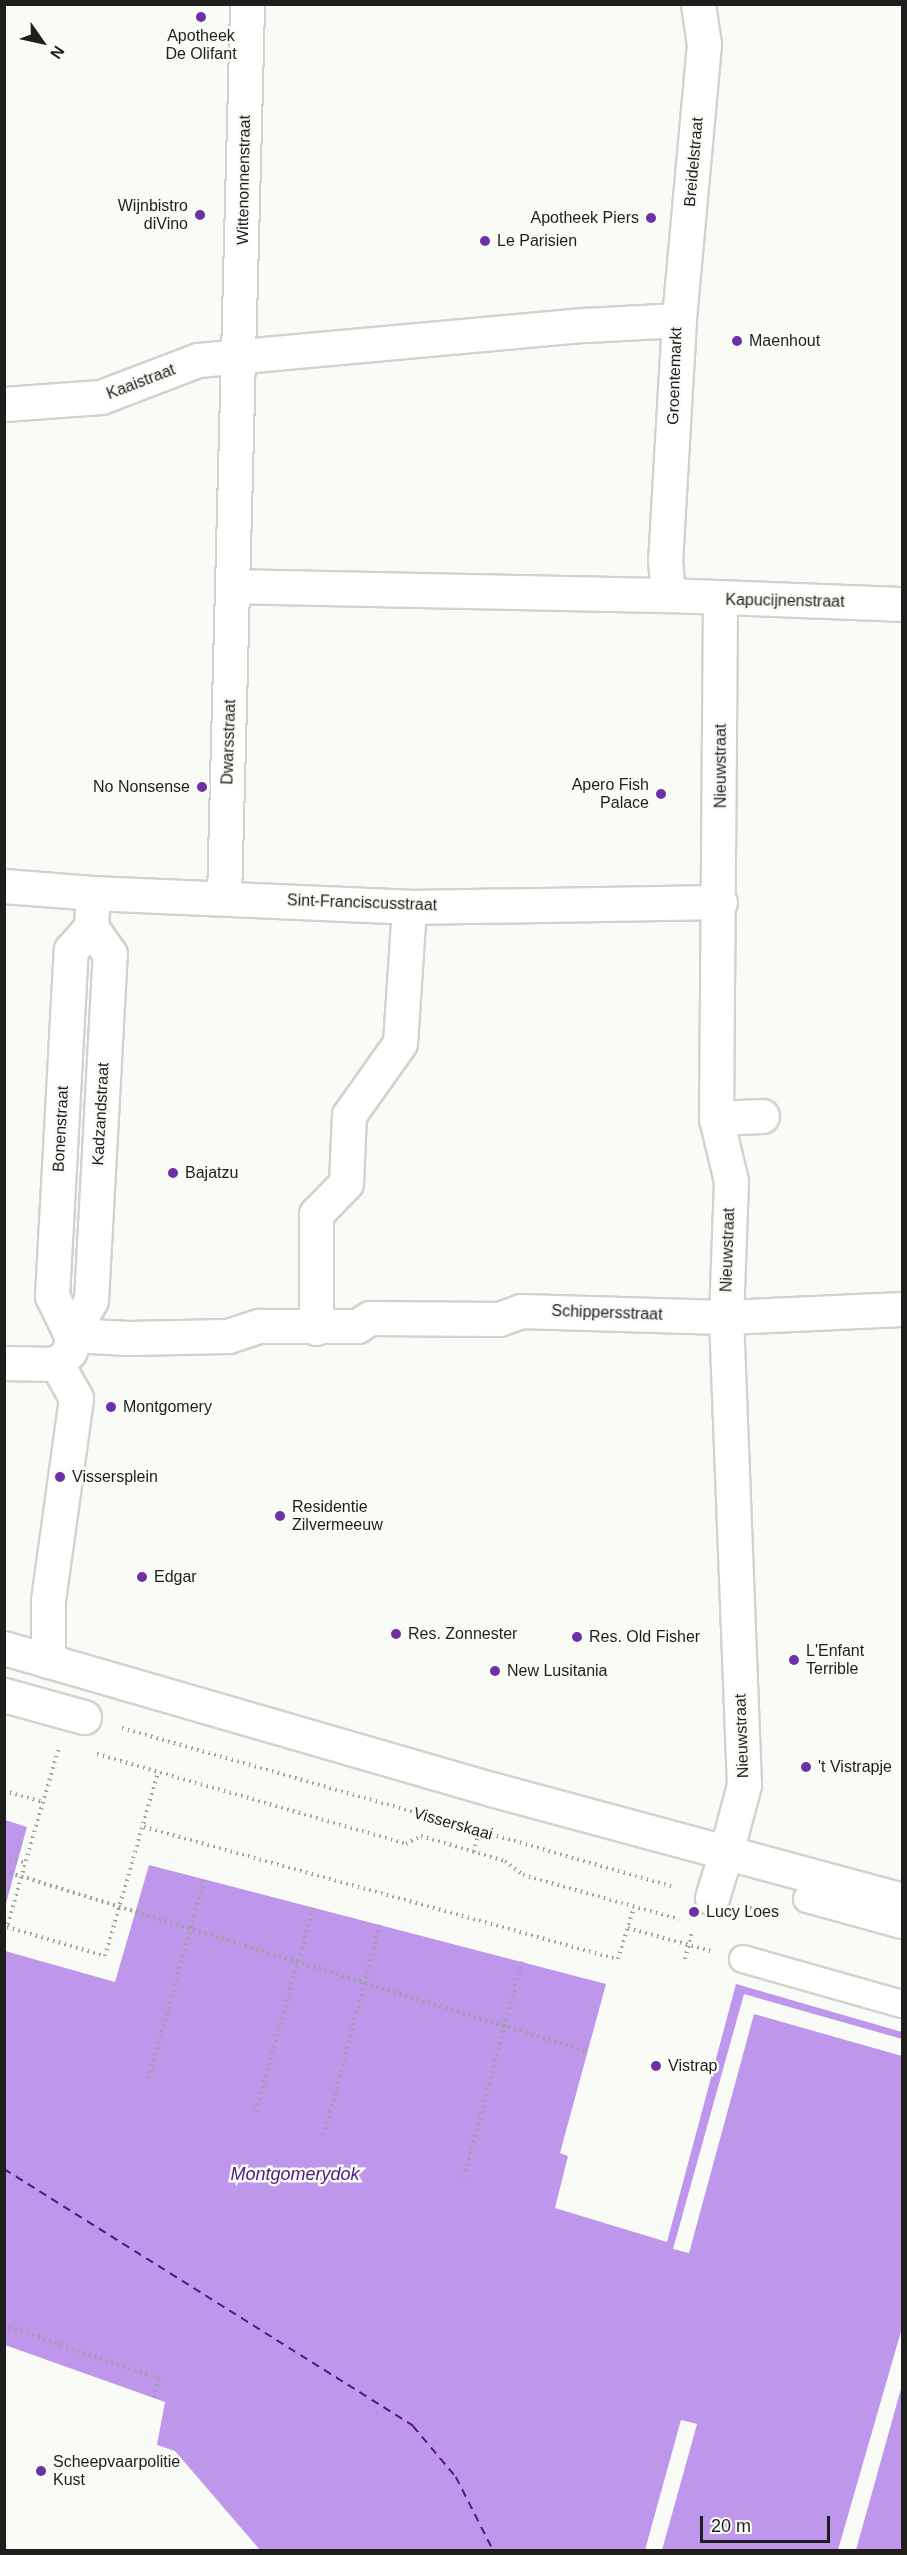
<!DOCTYPE html>
<style>
body{margin:0}
#map{position:relative;width:907px;height:2555px;overflow:hidden;background:#f9fcf6;font-family:Helvetica,sans-serif}
div>[style]{position:absolute}
[style*='--x']{left:calc(var(--x)*1px);top:calc(var(--y)*1px);width:calc(var(--w)*1px);rotate:calc(var(--a)*1deg)}
.water>*{inset:0;background:#be96eb}
.pier>*{inset:0;background:#f9fcf6}
.ferry>*{height:1.5px;margin-top:-0.75px;transform-origin:0;background:repeating-linear-gradient(90deg,#50187c 0 8px,transparent 0 14px)}
.path>*{height:4px;margin-top:-2px;transform-origin:0;background:repeating-linear-gradient(90deg,#9ea09c 0 1.5px,transparent 0 6px)}
.roads{filter:drop-shadow(2px 0 #d1d3cd) drop-shadow(-2px 0 #d1d3cd) drop-shadow(0 2px #d1d3cd) drop-shadow(0 -2px #d1d3cd)}
.service>*{height:26px;margin:-13px;padding:0 13px;transform-origin:13px;border-radius:13px;background:#fff}
.pedestrian>*{height:33px;margin:-16.5px;padding:0 16.5px;transform-origin:16.5px;border-radius:16.5px;background:#fff}
.minor>*{height:33px;margin:-16.5px;padding:0 16.5px;transform-origin:16.5px;border-radius:16.5px;background:#fff}
.tertiary>*{height:33px;margin:-16.5px;padding:0 16.5px;transform-origin:16.5px;border-radius:16.5px;background:#fff}
.path-bridge>*{height:4px;margin-top:-2px;transform-origin:0;background:repeating-linear-gradient(90deg,#9ea09c 0 1.5px,transparent 0 6px)}
.dots>*{width:16px;height:16px;translate:-50% -50%;box-sizing:border-box;border:3px solid #f9fcf6;border-radius:50%}
span{translate:-50% -50%;white-space:nowrap;text-align:center;line-height:1.15;-webkit-text-stroke:5px #f9fcf6;paint-order:stroke}
.poi-label{font-size:16px;color:#1e1f1d}
.right{translate:-100% -50%;text-align:right}
.left{translate:0 -50%;text-align:left}
.street-label{font-size:16px;color:#1e1f1d}
.water-label{font-size:18px;color:#50187c;font-style:italic}
.frame{position:absolute;inset:0;border:6px solid #1e1f1d;pointer-events:none}
.north{position:absolute;left:12px;top:12px;width:60px;height:60px;-webkit-text-stroke:4px #f9fcf6;paint-order:stroke;rotate:124deg;font-size:16px;font-weight:700;line-height:24px;text-align:center;color:#1e1f1d}
.north::after{content:'';display:block;margin:auto;width:21px;height:27px;background:#1e1f1d;clip-path:polygon(50% 0,100% 100%,50% 72%,0 100%)}
.scale{position:absolute;left:700px;top:2516px;width:130px;height:27px;box-sizing:border-box;border:3px solid #1e1f1d;border-top:0;padding-left:8px;font-size:18px;line-height:21px;white-space:nowrap;color:#1e1f1d;-webkit-text-stroke:4px #f9fcf6;paint-order:stroke}
</style>
<div id="map">
<div class="water">
<i style="clip-path:polygon(5px 1820px,27px 1827px,5px 1907px)"></i>
<i style="clip-path:polygon(149px 1865px,606px 1984px,560px 2153px,568px 2156px,555px 2208px,667px 2242px,736px 1984px,902px 2032px,902px 2550px,260px 2550px,175px 2451px,157px 2445px,165px 2402px,5px 2345px,5px 1951px,115px 1982px)"></i>
</div>
<div class="pier">
<i style="clip-path:polygon(744px 1994px,902px 2039px,902px 2056px,754px 2014px,689px 2253px,673px 2249px)"></i>
<i style="clip-path:polygon(902px 2328px,902px 2385px,856px 2550px,838px 2550px)"></i>
<i style="clip-path:polygon(681px 2420px,697px 2424px,662px 2550px,645px 2550px)"></i>
</div>
<div class="ferry">
<i style="--x:4;--y:2169;--w:483;--a:32.1"></i>
<i style="--x:413;--y:2426;--w:67;--a:49.9"></i>
<i style="--x:456;--y:2477;--w:82;--a:63.1"></i>
</div>
<div class="path">
<i style="--x:122;--y:1728;--w:574;--a:16.07"></i>
<i style="--x:58;--y:1750;--w:184;--a:106.1"></i>
<i style="--x:7;--y:1927;--w:102;--a:16.5"></i>
<i style="--x:105;--y:1956;--w:191;--a:-73.9"></i>
<i style="--x:97;--y:1754;--w:322;--a:16.2"></i>
<i style="--x:406;--y:1844;--w:17;--a:-28"></i>
<i style="--x:421;--y:1836;--w:88;--a:16.6"></i>
<i style="--x:505;--y:1861;--w:23;--a:38"></i>
<i style="--x:523;--y:1875;--w:162;--a:15.8"></i>
<i style="--x:4;--y:1791;--w:41;--a:15.8"></i>
<i style="--x:144;--y:1827;--w:492;--a:15.6"></i>
<i style="--x:618;--y:1959;--w:54;--a:-72.9"></i>
<i style="--x:474;--y:1852;--w:23;--a:-77"></i>
<i style="--x:4;--y:1857;--w:24;--a:15"></i>
<i style="--x:750;--y:1908;--w:26;--a:16"></i>
<i style="--x:628;--y:1928;--w:86;--a:15.5"></i>
<i style="--x:685;--y:1959;--w:30;--a:-76"></i>
<i style="--x:149;--y:2078;--w:205;--a:-74.5"></i>
<i style="--x:256;--y:2111;--w:211;--a:-74.3"></i>
<i style="--x:324;--y:2135;--w:217;--a:-75.1"></i>
<i style="--x:464;--y:2177;--w:223;--a:-74.9"></i>
<i style="--x:4;--y:2325;--w:164;--a:19.2"></i>
<i style="--x:159;--y:2379;--w:20;--a:108"></i>
</div>
<div class="roads">
<div class="service">
<i style="--x:807;--y:1899;--w:98;--a:15.3"></i>
<i style="--x:743;--y:1959;--w:165;--a:15.8"></i>
</div>
<div class="pedestrian">
<i style="--x:233;--y:586;--w:435;--a:1.2"></i>
<i style="--x:224;--y:897;--w:893;--a:-88.52"></i>
<i style="--x:71;--y:1335;--w:40;--a:-60.3"></i>
<i style="--x:91;--y:1300;--w:347;--a:-86.9"></i>
<i style="--x:110;--y:954;--w:33;--a:-125"></i>
<i style="--x:91;--y:927;--w:20;--a:-87"></i>
<i style="--x:71;--y:1335;--w:57;--a:3"></i>
<i style="--x:4;--y:1363;--w:53;--a:1.1"></i>
<i style="--x:57;--y:1364;--w:18;--a:-45"></i>
<i style="--x:70;--y:1351;--w:16;--a:-86"></i>
<i style="--x:71;--y:1335;--w:43;--a:-116"></i>
<i style="--x:52;--y:1296;--w:347;--a:-86.9"></i>
<i style="--x:71;--y:950;--w:30;--a:-49"></i>
<i style="--x:48;--y:1661;--w:61;--a:-90"></i>
<i style="--x:48;--y:1600;--w:204;--a:-82.1"></i>
<i style="--x:76;--y:1398;--w:39;--a:-119"></i>
</div>
<div class="minor">
<i style="--x:698;--y:4;--w:40;--a:81.5"></i>
<i style="--x:704;--y:44;--w:277;--a:95.2"></i>
<i style="--x:679;--y:320;--w:240;--a:93.3"></i>
<i style="--x:665;--y:560;--w:35;--a:85"></i>
<i style="--x:668;--y:595;--w:234;--a:2.2"></i>
<i style="--x:4;--y:404;--w:97;--a:-4.1"></i>
<i style="--x:101;--y:397;--w:104;--a:-20.9"></i>
<i style="--x:198;--y:360;--w:390;--a:-5.2"></i>
<i style="--x:586;--y:325;--w:93;--a:-3.1"></i>
<i style="--x:720;--y:600;--w:518;--a:90.44"></i>
<i style="--x:716;--y:1118;--w:65;--a:76.6"></i>
<i style="--x:731;--y:1181;--w:136;--a:92.1"></i>
<i style="--x:726;--y:1317;--w:468;--a:87.8"></i>
<i style="--x:744;--y:1785;--w:69;--a:105"></i>
<i style="--x:4;--y:886;--w:88;--a:4.5"></i>
<i style="--x:92;--y:893;--w:317;--a:2.5"></i>
<i style="--x:409;--y:907;--w:311;--a:-0.9"></i>
<i style="--x:716;--y:1118;--w:46;--a:-2.5"></i>
<i style="--x:316;--y:1328;--w:114;--a:-90"></i>
<i style="--x:316;--y:1214;--w:43;--a:-45.9"></i>
<i style="--x:346;--y:1183;--w:68;--a:-87.5"></i>
<i style="--x:349;--y:1115;--w:88;--a:-54.7"></i>
<i style="--x:400;--y:1043;--w:136;--a:-86.2"></i>
<i style="--x:128;--y:1338;--w:100;--a:-1.1"></i>
<i style="--x:228;--y:1336;--w:33;--a:-18"></i>
<i style="--x:259;--y:1326;--w:98;--a:0"></i>
<i style="--x:357;--y:1326;--w:15;--a:-32"></i>
<i style="--x:370;--y:1318;--w:129;--a:0.4"></i>
<i style="--x:499;--y:1319;--w:23;--a:-20"></i>
<i style="--x:521;--y:1311;--w:205;--a:1.7"></i>
<i style="--x:726;--y:1317;--w:176;--a:-2.6"></i>
</div>
<div class="tertiary">
<i style="--x:4;--y:1648;--w:507;--a:16.15"></i>
<i style="--x:491;--y:1789;--w:426;--a:15.1"></i>
<i style="--x:4;--y:1695;--w:83;--a:15.4"></i>
<i style="--x:712;--y:1898;--w:48;--a:-73.1"></i>
</div>
</div>
<div class="path-bridge">
<i style="--x:4;--y:1871;--w:611;--a:17.22"></i>
</div>
<div class="dots">
<i style="left:201px;top:17px;background:#7030a5"></i>
<i style="left:200px;top:215px;background:#7030a5"></i>
<i style="left:651px;top:218px;background:#7030a5"></i>
<i style="left:485px;top:241px;background:#7030a5"></i>
<i style="left:737px;top:341px;background:#7030a5"></i>
<i style="left:202px;top:787px;background:#7030a5"></i>
<i style="left:661px;top:794px;background:#7030a5"></i>
<i style="left:173px;top:1173px;background:#7030a5"></i>
<i style="left:111px;top:1407px;background:#7030a5"></i>
<i style="left:60px;top:1477px;background:#7030a5"></i>
<i style="left:280px;top:1516px;background:#7030a5"></i>
<i style="left:142px;top:1577px;background:#7030a5"></i>
<i style="left:396px;top:1634px;background:#7030a5"></i>
<i style="left:577px;top:1637px;background:#7030a5"></i>
<i style="left:794px;top:1660px;background:#7030a5"></i>
<i style="left:495px;top:1671px;background:#7030a5"></i>
<i style="left:806px;top:1767px;background:#7030a5"></i>
<i style="left:694px;top:1912px;background:#7030a5"></i>
<i style="left:656px;top:2066px;background:#7030a5"></i>
<i style="left:41px;top:2471px;background:#7030a5"></i>
</div>
<div class="poi-label">
<span style="left:201px;top:45px">Apotheek<br>De Olifant</span>
<span class="right" style="left:188px;top:215px">Wijnbistro<br>diVino</span>
<span class="right" style="left:639px;top:218px">Apotheek Piers</span>
<span class="left" style="left:497px;top:241px">Le Parisien</span>
<span class="left" style="left:749px;top:341px">Maenhout</span>
<span class="right" style="left:649px;top:794px">Apero Fish<br>Palace</span>
<span class="right" style="left:190px;top:787px">No Nonsense</span>
<span class="left" style="left:185px;top:1173px">Bajatzu</span>
<span class="left" style="left:123px;top:1407px">Montgomery</span>
<span class="left" style="left:72px;top:1477px">Vissersplein</span>
<span class="left" style="left:292px;top:1516px">Residentie<br>Zilvermeeuw</span>
<span class="left" style="left:154px;top:1577px">Edgar</span>
<span class="left" style="left:408px;top:1634px">Res. Zonnester</span>
<span class="left" style="left:589px;top:1637px">Res. Old Fisher</span>
<span class="left" style="left:806px;top:1660px">L'Enfant<br>Terrible</span>
<span class="left" style="left:507px;top:1671px">New Lusitania</span>
<span class="left" style="left:818px;top:1767px">'t Vistrapje</span>
<span class="left" style="left:706px;top:1912px">Lucy Loes</span>
<span class="left" style="left:668px;top:2066px">Vistrap</span>
<span class="left" style="left:53px;top:2471px">Scheepvaarpolitie<br>Kust</span>
</div>
<div class="street-label">
<span style="left:694px;top:162px;rotate:-85deg">Breidelstraat</span>
<span style="left:244px;top:180px;rotate:-89deg">Wittenonnenstraat</span>
<span style="left:675px;top:376px;rotate:-88deg">Groentemarkt</span>
<span style="left:141px;top:382px;rotate:-21deg">Kaaistraat</span>
<span style="left:785px;top:601px;rotate:1deg">Kapucijnenstraat</span>
<span style="left:229px;top:742px;rotate:-88deg">Dwarsstraat</span>
<span style="left:721px;top:766px;rotate:-90deg">Nieuwstraat</span>
<span style="left:362px;top:903px;rotate:2deg">Sint-Franciscusstraat</span>
<span style="left:101px;top:1114px;rotate:-87deg">Kadzandstraat</span>
<span style="left:61px;top:1129px;rotate:-87deg">Bonenstraat</span>
<span style="left:728px;top:1250px;rotate:-88deg">Nieuwstraat</span>
<span style="left:607px;top:1313px;rotate:2deg">Schippersstraat</span>
<span style="left:742px;top:1736px;rotate:-92deg">Nieuwstraat</span>
<span style="left:453px;top:1824px;rotate:16deg">Visserskaai</span>
</div>
<div class="water-label">
<span style="left:295px;top:2174px">Montgomerydok</span>
</div>
<div class="frame"></div>
<div class="north">N</div>
<div class="scale">20 m</div>
</div>
